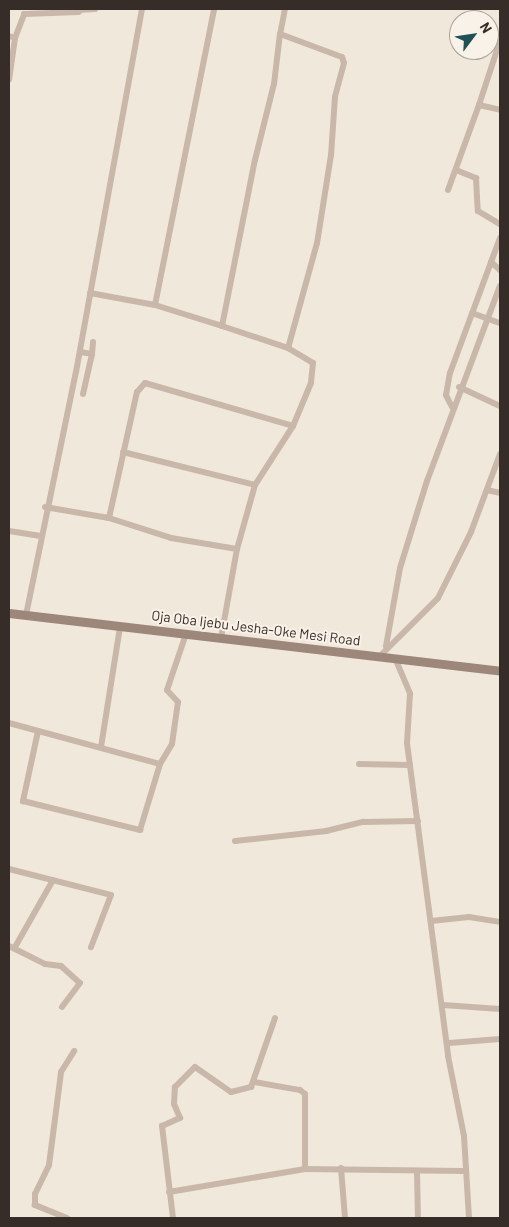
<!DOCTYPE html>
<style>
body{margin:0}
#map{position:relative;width:509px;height:1227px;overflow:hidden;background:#f1e8dc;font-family:Barlow,sans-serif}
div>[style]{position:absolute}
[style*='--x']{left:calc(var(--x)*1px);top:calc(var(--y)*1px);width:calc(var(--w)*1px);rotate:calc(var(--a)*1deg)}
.minor>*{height:6px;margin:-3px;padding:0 3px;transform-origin:3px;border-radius:3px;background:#c9b8a9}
.secondary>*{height:9px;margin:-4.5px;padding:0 4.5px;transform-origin:4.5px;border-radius:4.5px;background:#9c877a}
span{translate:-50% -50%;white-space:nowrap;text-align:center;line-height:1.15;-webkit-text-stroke:4px #f9f2e8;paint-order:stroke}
.street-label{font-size:14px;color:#362d28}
.frame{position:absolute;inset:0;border:10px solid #362d28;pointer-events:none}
.north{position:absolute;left:449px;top:10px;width:50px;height:50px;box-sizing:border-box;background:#f9f2e8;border:1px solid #aba39b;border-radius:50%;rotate:59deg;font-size:14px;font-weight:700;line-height:20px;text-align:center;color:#362d28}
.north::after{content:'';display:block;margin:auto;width:18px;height:22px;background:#1f5256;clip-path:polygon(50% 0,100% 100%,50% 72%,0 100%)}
</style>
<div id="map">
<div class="minor">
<i style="--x:285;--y:9;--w:25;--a:101"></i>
<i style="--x:280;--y:34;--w:66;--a:20.4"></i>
<i style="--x:342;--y:57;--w:6;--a:72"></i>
<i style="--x:344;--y:63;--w:35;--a:105"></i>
<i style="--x:335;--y:97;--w:58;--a:93.9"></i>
<i style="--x:331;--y:155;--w:89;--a:99"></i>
<i style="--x:317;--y:243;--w:109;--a:105.4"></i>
<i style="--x:78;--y:10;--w:17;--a:-3"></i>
<i style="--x:9;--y:36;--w:6;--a:18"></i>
<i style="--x:15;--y:38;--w:42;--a:98.1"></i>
<i style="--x:15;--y:38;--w:26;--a:-69"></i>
<i style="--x:24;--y:14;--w:55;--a:-2.1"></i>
<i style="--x:500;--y:41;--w:67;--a:108.2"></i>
<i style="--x:479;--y:105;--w:22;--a:13"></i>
<i style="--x:456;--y:170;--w:22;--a:22"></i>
<i style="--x:476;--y:178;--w:33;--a:87"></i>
<i style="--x:478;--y:211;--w:26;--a:31"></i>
<i style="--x:448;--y:190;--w:90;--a:-70"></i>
<i style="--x:491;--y:262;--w:12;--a:42"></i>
<i style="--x:90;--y:293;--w:66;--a:10.5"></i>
<i style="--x:155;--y:305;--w:70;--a:17.4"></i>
<i style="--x:222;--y:326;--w:70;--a:18.4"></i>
<i style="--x:288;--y:348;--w:29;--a:31"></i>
<i style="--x:313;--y:363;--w:20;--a:96"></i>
<i style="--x:311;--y:383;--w:47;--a:112.7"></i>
<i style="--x:293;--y:426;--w:70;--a:122.8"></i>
<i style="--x:255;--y:485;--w:66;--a:105.7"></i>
<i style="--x:237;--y:549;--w:90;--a:100.2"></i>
<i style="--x:155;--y:305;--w:302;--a:-78.7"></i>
<i style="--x:472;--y:313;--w:30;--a:20"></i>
<i style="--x:222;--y:326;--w:169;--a:-78.8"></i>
<i style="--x:255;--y:160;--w:78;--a:-76"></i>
<i style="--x:274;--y:84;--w:50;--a:-83.2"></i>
<i style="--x:80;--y:352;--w:12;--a:9"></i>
<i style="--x:92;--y:354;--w:12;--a:-85"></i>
<i style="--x:459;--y:387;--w:45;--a:24.9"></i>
<i style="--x:83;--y:394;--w:41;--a:-77.3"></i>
<i style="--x:452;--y:407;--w:13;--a:-117"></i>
<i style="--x:446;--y:395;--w:22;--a:-80"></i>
<i style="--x:450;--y:373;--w:144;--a:-69.7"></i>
<i style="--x:123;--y:452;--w:136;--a:14"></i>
<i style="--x:487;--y:490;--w:13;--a:13"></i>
<i style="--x:45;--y:507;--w:65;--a:9.8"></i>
<i style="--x:109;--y:518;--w:65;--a:17.9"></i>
<i style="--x:171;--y:538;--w:67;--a:9.5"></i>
<i style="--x:109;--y:518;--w:129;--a:-77.5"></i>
<i style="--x:137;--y:392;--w:12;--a:-48"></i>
<i style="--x:145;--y:383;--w:154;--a:16.2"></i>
<i style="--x:9;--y:531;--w:32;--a:9"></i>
<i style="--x:26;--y:615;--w:248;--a:-78.4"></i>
<i style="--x:76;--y:372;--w:369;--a:-79.7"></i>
<i style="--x:386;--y:646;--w:79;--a:-79.8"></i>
<i style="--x:400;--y:568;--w:91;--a:-72.8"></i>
<i style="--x:427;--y:481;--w:208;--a:-69.5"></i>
<i style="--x:380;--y:656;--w:82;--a:-45"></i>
<i style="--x:438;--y:598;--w:74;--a:-63.4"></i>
<i style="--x:471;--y:532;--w:83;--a:-69.6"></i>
<i style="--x:395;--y:658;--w:39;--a:67"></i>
<i style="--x:410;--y:694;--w:49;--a:93.5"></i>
<i style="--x:407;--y:743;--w:316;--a:82.5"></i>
<i style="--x:448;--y:1056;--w:82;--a:78.7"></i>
<i style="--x:464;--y:1136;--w:82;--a:86.5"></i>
<i style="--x:9;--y:723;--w:156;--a:15.2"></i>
<i style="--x:160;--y:764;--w:23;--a:-59"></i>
<i style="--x:172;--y:744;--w:42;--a:-81.9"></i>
<i style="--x:178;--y:702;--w:16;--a:-133"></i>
<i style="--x:167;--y:690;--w:59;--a:-71.3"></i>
<i style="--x:38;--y:731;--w:72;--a:102.1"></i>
<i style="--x:23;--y:801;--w:121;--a:13.9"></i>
<i style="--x:140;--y:830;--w:69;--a:-73.1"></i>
<i style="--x:101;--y:747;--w:121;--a:-81"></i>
<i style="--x:359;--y:764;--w:51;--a:1.1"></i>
<i style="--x:235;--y:841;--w:92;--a:-6.3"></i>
<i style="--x:326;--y:831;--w:38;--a:-14"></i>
<i style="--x:363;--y:822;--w:55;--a:-1"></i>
<i style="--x:9;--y:869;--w:105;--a:14.3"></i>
<i style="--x:111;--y:895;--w:56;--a:111"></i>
<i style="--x:431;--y:921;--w:38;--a:-6"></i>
<i style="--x:469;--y:917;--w:31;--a:9"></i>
<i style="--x:9;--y:946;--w:40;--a:26.6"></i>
<i style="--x:45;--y:964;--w:16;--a:7"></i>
<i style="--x:61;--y:966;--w:25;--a:42"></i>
<i style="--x:80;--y:983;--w:30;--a:127"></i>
<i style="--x:15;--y:947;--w:77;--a:-60.4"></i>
<i style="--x:443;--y:1005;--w:57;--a:4"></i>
<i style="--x:449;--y:1043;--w:51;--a:-4.5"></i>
<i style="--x:254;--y:1082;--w:47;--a:9.9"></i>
<i style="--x:300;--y:1090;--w:6;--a:39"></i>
<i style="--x:305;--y:1094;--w:75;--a:90"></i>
<i style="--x:341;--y:1168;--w:50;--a:85.4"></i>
<i style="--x:417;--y:1172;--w:46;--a:88.8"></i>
<i style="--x:169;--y:1192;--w:138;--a:-9.6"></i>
<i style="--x:305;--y:1169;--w:158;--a:0.7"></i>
<i style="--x:67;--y:1218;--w:35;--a:-158"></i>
<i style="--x:35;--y:1205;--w:11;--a:-90"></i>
<i style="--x:35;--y:1194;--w:32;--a:-64"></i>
<i style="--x:49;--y:1165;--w:94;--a:-82.6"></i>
<i style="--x:61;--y:1072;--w:25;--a:-58"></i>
<i style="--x:173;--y:1218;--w:93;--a:-96.8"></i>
<i style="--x:162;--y:1126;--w:20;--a:-24"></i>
<i style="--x:180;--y:1118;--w:15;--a:-113"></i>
<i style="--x:174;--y:1104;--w:17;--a:-87"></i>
<i style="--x:175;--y:1087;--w:28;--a:-45"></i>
<i style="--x:195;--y:1067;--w:44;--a:34.8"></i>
<i style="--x:231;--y:1092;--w:21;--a:-14"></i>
<i style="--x:251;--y:1087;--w:73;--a:-70.8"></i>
</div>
<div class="secondary">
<i style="--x:9;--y:613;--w:494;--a:6.7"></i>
</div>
<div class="street-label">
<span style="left:256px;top:628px;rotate:7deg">Oja Oba Ijebu Jesha-Oke Mesi Road</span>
</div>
<div class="frame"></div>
<div class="north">N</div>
</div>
